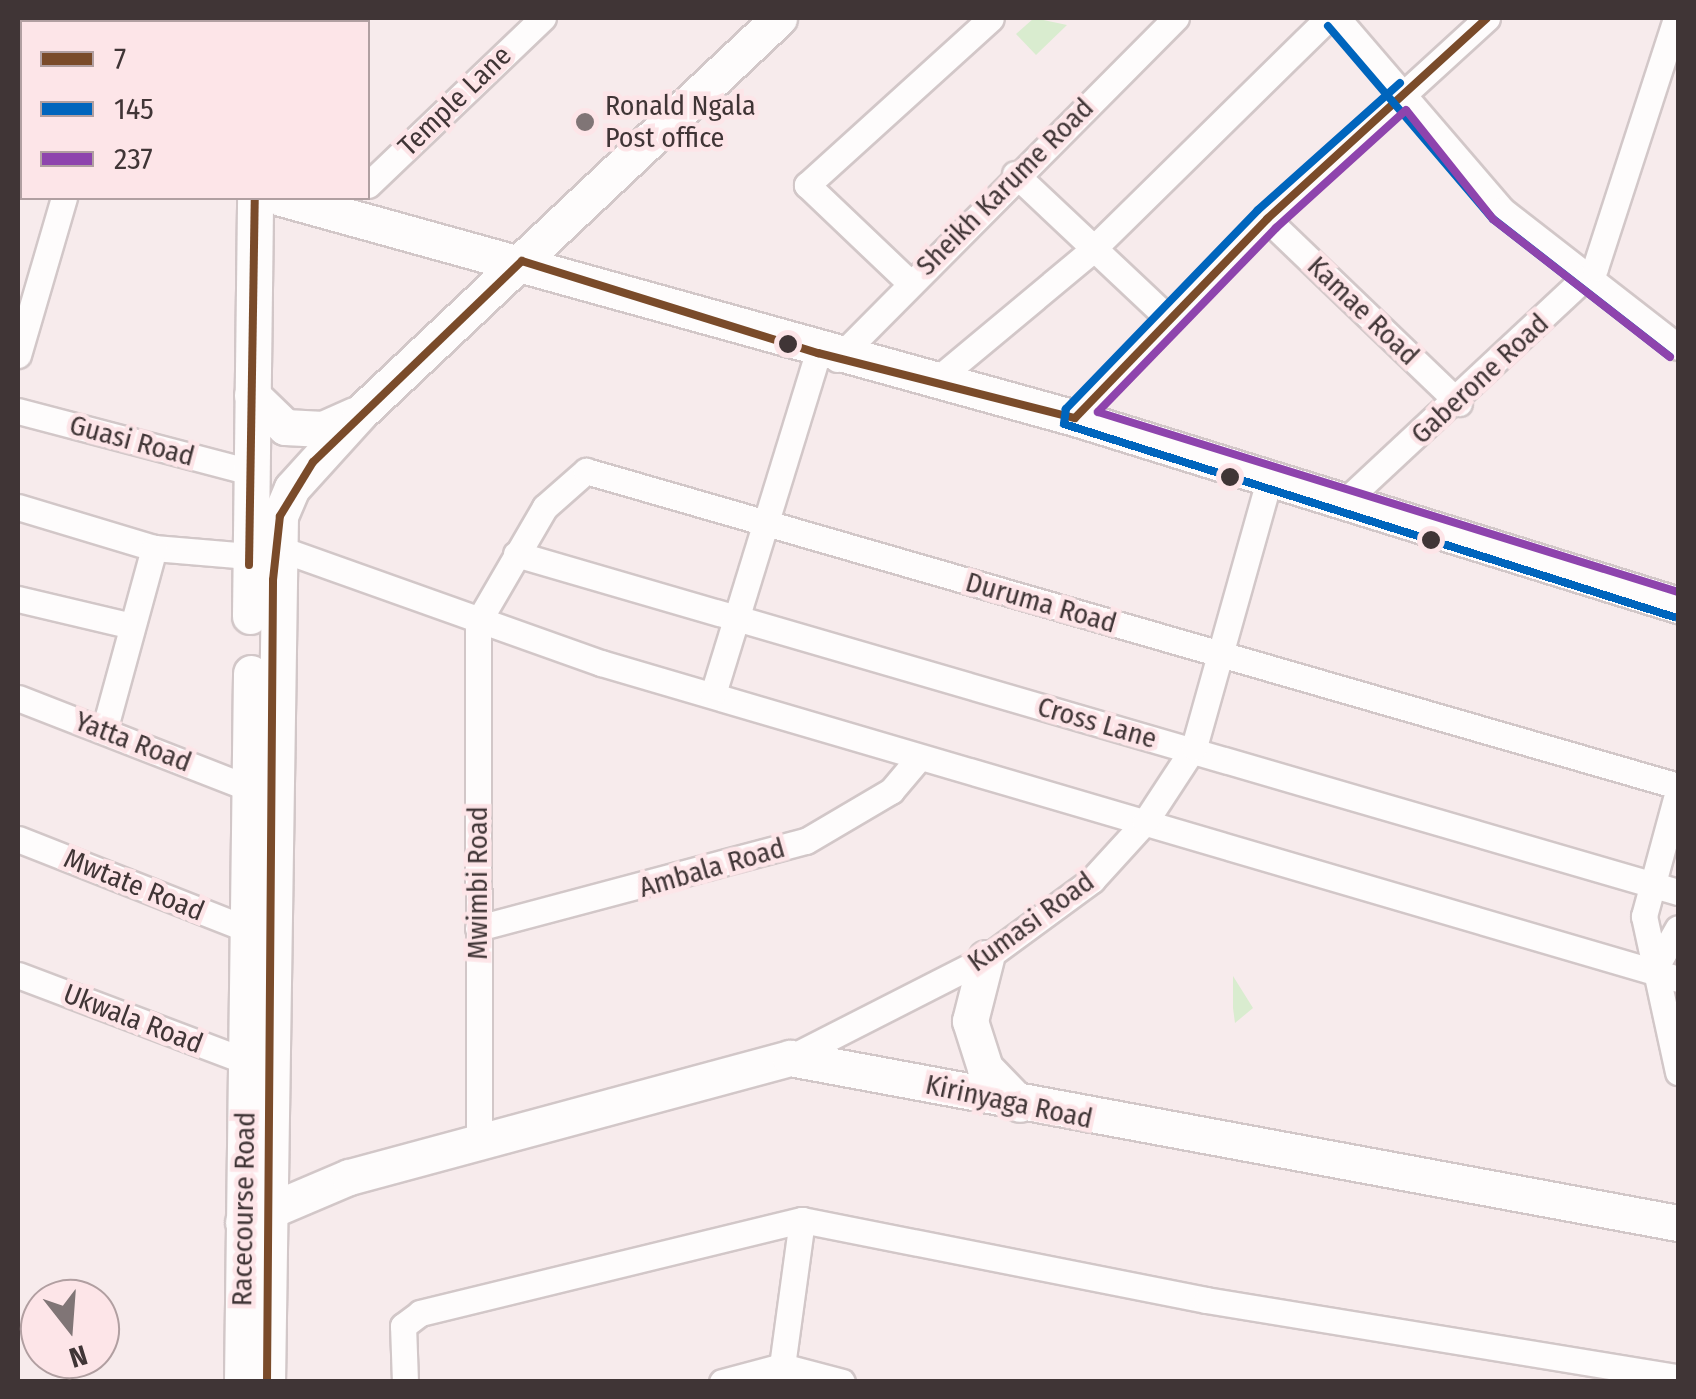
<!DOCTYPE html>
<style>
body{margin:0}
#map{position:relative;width:1696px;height:1399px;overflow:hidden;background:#f7ebec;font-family:"Fira Sans Condensed",sans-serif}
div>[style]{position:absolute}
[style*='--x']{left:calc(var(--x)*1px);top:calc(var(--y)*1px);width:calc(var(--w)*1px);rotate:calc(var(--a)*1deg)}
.green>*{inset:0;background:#d9eccf}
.roads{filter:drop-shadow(2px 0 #d2c7c8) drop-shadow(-2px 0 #d2c7c8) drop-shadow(0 2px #d2c7c8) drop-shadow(0 -2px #d2c7c8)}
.street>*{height:25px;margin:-12.5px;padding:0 12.5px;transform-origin:12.5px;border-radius:12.5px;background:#fefcfc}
.secondary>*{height:35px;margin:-17.5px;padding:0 17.5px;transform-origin:17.5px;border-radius:17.5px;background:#fefcfc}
.bus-1>*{height:8px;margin:-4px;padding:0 4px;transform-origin:4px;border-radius:4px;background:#7a4b2a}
.bus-2>*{height:8px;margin:-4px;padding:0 4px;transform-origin:4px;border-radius:4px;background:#0065bd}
.bus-3>*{height:8px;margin:-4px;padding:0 4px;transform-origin:4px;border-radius:4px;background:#8e44ad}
.dots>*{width:28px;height:28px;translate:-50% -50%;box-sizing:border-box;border:5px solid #fde5e8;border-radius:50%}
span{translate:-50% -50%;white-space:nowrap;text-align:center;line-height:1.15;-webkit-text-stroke:9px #fde5e8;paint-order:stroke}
.street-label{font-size:28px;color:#403536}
.poi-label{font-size:28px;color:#403536}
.left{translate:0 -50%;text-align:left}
.frame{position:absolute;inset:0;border:20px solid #403536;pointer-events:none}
.legend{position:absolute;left:20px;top:20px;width:350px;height:180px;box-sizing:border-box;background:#fde5e8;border:2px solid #b19fa1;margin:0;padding:12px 18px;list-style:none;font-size:30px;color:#403536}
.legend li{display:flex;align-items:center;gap:20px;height:50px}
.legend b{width:50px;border:2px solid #b19fa1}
.north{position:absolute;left:20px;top:1279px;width:100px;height:100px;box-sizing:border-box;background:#fde5e8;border:2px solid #b19fa1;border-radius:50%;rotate:163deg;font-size:28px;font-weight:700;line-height:40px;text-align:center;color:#403536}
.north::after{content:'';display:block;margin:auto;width:35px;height:45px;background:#807576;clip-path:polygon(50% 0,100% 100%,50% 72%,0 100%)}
</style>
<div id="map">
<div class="green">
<i style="clip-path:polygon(1034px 18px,1067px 25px,1036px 55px,1016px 34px)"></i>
<i style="clip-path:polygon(1233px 976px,1253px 1008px,1235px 1023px,1233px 1008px)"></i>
</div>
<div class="roads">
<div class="street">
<i style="--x:1337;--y:18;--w:253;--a:49.3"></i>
<i style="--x:1502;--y:210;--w:223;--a:37.9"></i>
<i style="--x:340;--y:22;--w:7;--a:-34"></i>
<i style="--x:1015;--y:174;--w:212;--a:43.3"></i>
<i style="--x:368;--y:185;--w:242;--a:-43.7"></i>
<i style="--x:1267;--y:219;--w:266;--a:43.8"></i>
<i style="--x:909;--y:282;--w:141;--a:-136.4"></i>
<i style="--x:807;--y:185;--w:248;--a:-42.2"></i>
<i style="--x:18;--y:355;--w:164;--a:-73.7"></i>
<i style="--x:837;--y:359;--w:481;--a:-45.2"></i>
<i style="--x:934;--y:382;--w:204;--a:-39.8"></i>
<i style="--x:1091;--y:251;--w:332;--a:-44.5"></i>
<i style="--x:18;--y:411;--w:237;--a:14.7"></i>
<i style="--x:1075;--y:418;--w:277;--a:-46"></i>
<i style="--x:1267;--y:219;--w:298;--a:-42.4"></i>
<i style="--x:1344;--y:502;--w:343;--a:-43"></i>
<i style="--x:1595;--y:268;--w:263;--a:-72"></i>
<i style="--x:18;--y:507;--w:142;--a:16.8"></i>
<i style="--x:154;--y:548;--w:95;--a:4.8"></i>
<i style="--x:275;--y:547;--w:346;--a:19.6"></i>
<i style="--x:601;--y:663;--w:1122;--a:16.35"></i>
<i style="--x:516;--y:554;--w:1210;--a:16.22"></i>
<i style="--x:18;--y:599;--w:113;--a:13.3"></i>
<i style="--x:713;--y:694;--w:357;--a:-72.9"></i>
<i style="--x:18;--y:698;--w:248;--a:21.3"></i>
<i style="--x:104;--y:731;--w:190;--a:-74.7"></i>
<i style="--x:1678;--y:791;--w:130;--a:105.2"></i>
<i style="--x:1644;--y:916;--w:160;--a:77.7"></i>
<i style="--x:18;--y:839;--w:251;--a:21.5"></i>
<i style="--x:478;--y:928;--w:339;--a:-14.9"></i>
<i style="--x:806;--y:841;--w:99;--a:-30.5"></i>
<i style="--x:891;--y:791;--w:43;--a:-49.7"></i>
<i style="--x:1654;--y:970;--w:48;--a:-60.3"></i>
<i style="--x:18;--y:975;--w:246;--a:20.7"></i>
<i style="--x:790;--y:1058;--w:220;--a:-27"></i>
<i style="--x:986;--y:958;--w:132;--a:-36.3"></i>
<i style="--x:1092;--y:880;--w:79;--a:-47.6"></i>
<i style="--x:1145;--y:822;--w:90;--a:-56.8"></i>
<i style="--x:1194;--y:747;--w:276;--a:-74.3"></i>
<i style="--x:479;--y:1144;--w:522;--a:-90.11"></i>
<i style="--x:478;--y:622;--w:133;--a:-59.8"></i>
<i style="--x:545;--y:507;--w:55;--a:-41.3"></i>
<i style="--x:586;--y:471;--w:1137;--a:16.09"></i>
<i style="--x:802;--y:1220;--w:147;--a:97.8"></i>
<i style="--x:782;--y:1366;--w:62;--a:14.9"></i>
<i style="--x:405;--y:1382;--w:56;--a:-92"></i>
<i style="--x:403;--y:1326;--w:21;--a:-37"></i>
<i style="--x:420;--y:1313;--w:393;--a:-13.7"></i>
<i style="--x:802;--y:1220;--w:412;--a:11.2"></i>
<i style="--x:1206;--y:1300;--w:478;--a:9.3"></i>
<i style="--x:722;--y:1382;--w:62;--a:-14.9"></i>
</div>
<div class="secondary">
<i style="--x:249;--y:22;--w:4;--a:-90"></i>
<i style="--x:18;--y:72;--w:4;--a:27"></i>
<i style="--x:18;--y:98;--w:4;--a:14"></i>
<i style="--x:281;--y:198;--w:824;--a:15.49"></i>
<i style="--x:1075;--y:418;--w:631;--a:17.23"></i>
<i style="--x:252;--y:395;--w:46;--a:44.1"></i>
<i style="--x:285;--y:427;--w:38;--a:3"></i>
<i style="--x:323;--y:429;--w:35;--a:-24"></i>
<i style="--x:250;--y:616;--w:418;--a:-89.3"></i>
<i style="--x:986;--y:958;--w:65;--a:104.3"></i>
<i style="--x:970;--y:1021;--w:49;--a:72.3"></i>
<i style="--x:985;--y:1068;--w:50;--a:45.8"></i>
<i style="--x:243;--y:1222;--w:115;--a:-23"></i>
<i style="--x:349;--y:1177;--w:457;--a:-15.1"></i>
<i style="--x:790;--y:1058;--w:903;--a:10.53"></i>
<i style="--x:242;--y:1382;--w:709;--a:-89.27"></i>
<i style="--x:267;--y:1382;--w:866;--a:-89.14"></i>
<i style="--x:280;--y:516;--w:30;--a:-67"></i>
<i style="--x:292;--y:488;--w:101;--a:-47.8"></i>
<i style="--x:360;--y:413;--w:576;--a:-43.31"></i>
</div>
</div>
<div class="bus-1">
<i style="--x:249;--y:565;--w:367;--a:-89.1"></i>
<i style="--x:267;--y:1382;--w:802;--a:-89.57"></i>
<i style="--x:273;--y:580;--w:64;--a:-83.8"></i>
<i style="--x:280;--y:516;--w:63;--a:-58.6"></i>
<i style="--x:313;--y:462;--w:290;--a:-43.9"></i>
<i style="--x:522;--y:261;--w:310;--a:17.3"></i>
<i style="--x:818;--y:353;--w:265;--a:14.2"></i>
<i style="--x:1075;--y:418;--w:277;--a:-46"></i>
<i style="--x:1267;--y:219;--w:298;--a:-42.4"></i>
</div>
<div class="bus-2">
<i style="--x:1328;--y:26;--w:254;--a:49.5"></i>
<i style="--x:1493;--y:219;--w:224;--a:37.9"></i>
<i style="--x:1400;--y:83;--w:191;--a:138.2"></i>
<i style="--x:1258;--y:210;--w:277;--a:134"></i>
<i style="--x:1066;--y:409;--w:15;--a:98"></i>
<i style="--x:1064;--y:424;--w:640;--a:17.56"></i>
</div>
<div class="bus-3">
<i style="--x:1670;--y:357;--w:224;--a:-142.1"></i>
<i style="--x:1493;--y:219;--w:139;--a:-128.6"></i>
<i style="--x:1406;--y:110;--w:176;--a:137.8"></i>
<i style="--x:1276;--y:228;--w:256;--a:134.1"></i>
<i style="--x:1098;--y:412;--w:607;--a:17.24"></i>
</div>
<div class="dots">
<i style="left:585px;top:122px;background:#807576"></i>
<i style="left:788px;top:344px;background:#403536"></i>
<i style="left:1230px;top:477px;background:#403536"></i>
<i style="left:1431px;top:540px;background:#403536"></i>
</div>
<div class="street-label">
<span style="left:455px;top:101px;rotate:-44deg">Temple Lane</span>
<span style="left:1005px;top:187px;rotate:-45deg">Sheikh Karume Road</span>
<span style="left:1363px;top:311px;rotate:44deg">Kamae Road</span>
<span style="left:1480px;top:379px;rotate:-43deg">Gaberone Road</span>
<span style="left:132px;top:441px;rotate:15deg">Guasi Road</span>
<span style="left:1041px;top:603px;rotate:16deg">Duruma Road</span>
<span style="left:1097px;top:723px;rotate:16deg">Cross Lane</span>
<span style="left:133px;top:742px;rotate:21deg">Yatta Road</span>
<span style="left:712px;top:868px;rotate:-16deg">Ambala Road</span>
<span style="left:478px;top:883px;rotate:-90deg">Mwimbi Road</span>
<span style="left:134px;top:885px;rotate:22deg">Mwtate Road</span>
<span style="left:1031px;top:922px;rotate:-36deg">Kumasi Road</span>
<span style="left:133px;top:1019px;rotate:21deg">Ukwala Road</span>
<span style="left:1009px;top:1102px;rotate:12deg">Kirinyaga Road</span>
<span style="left:244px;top:1209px;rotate:-89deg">Racecourse Road</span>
</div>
<div class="poi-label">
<span class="left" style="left:605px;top:122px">Ronald Ngala<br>Post office</span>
</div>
<div class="frame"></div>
<ul class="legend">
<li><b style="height:12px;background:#7a4b2a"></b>7</li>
<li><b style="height:12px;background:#0065bd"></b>145</li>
<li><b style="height:12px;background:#8e44ad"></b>237</li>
</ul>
<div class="north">N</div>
</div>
